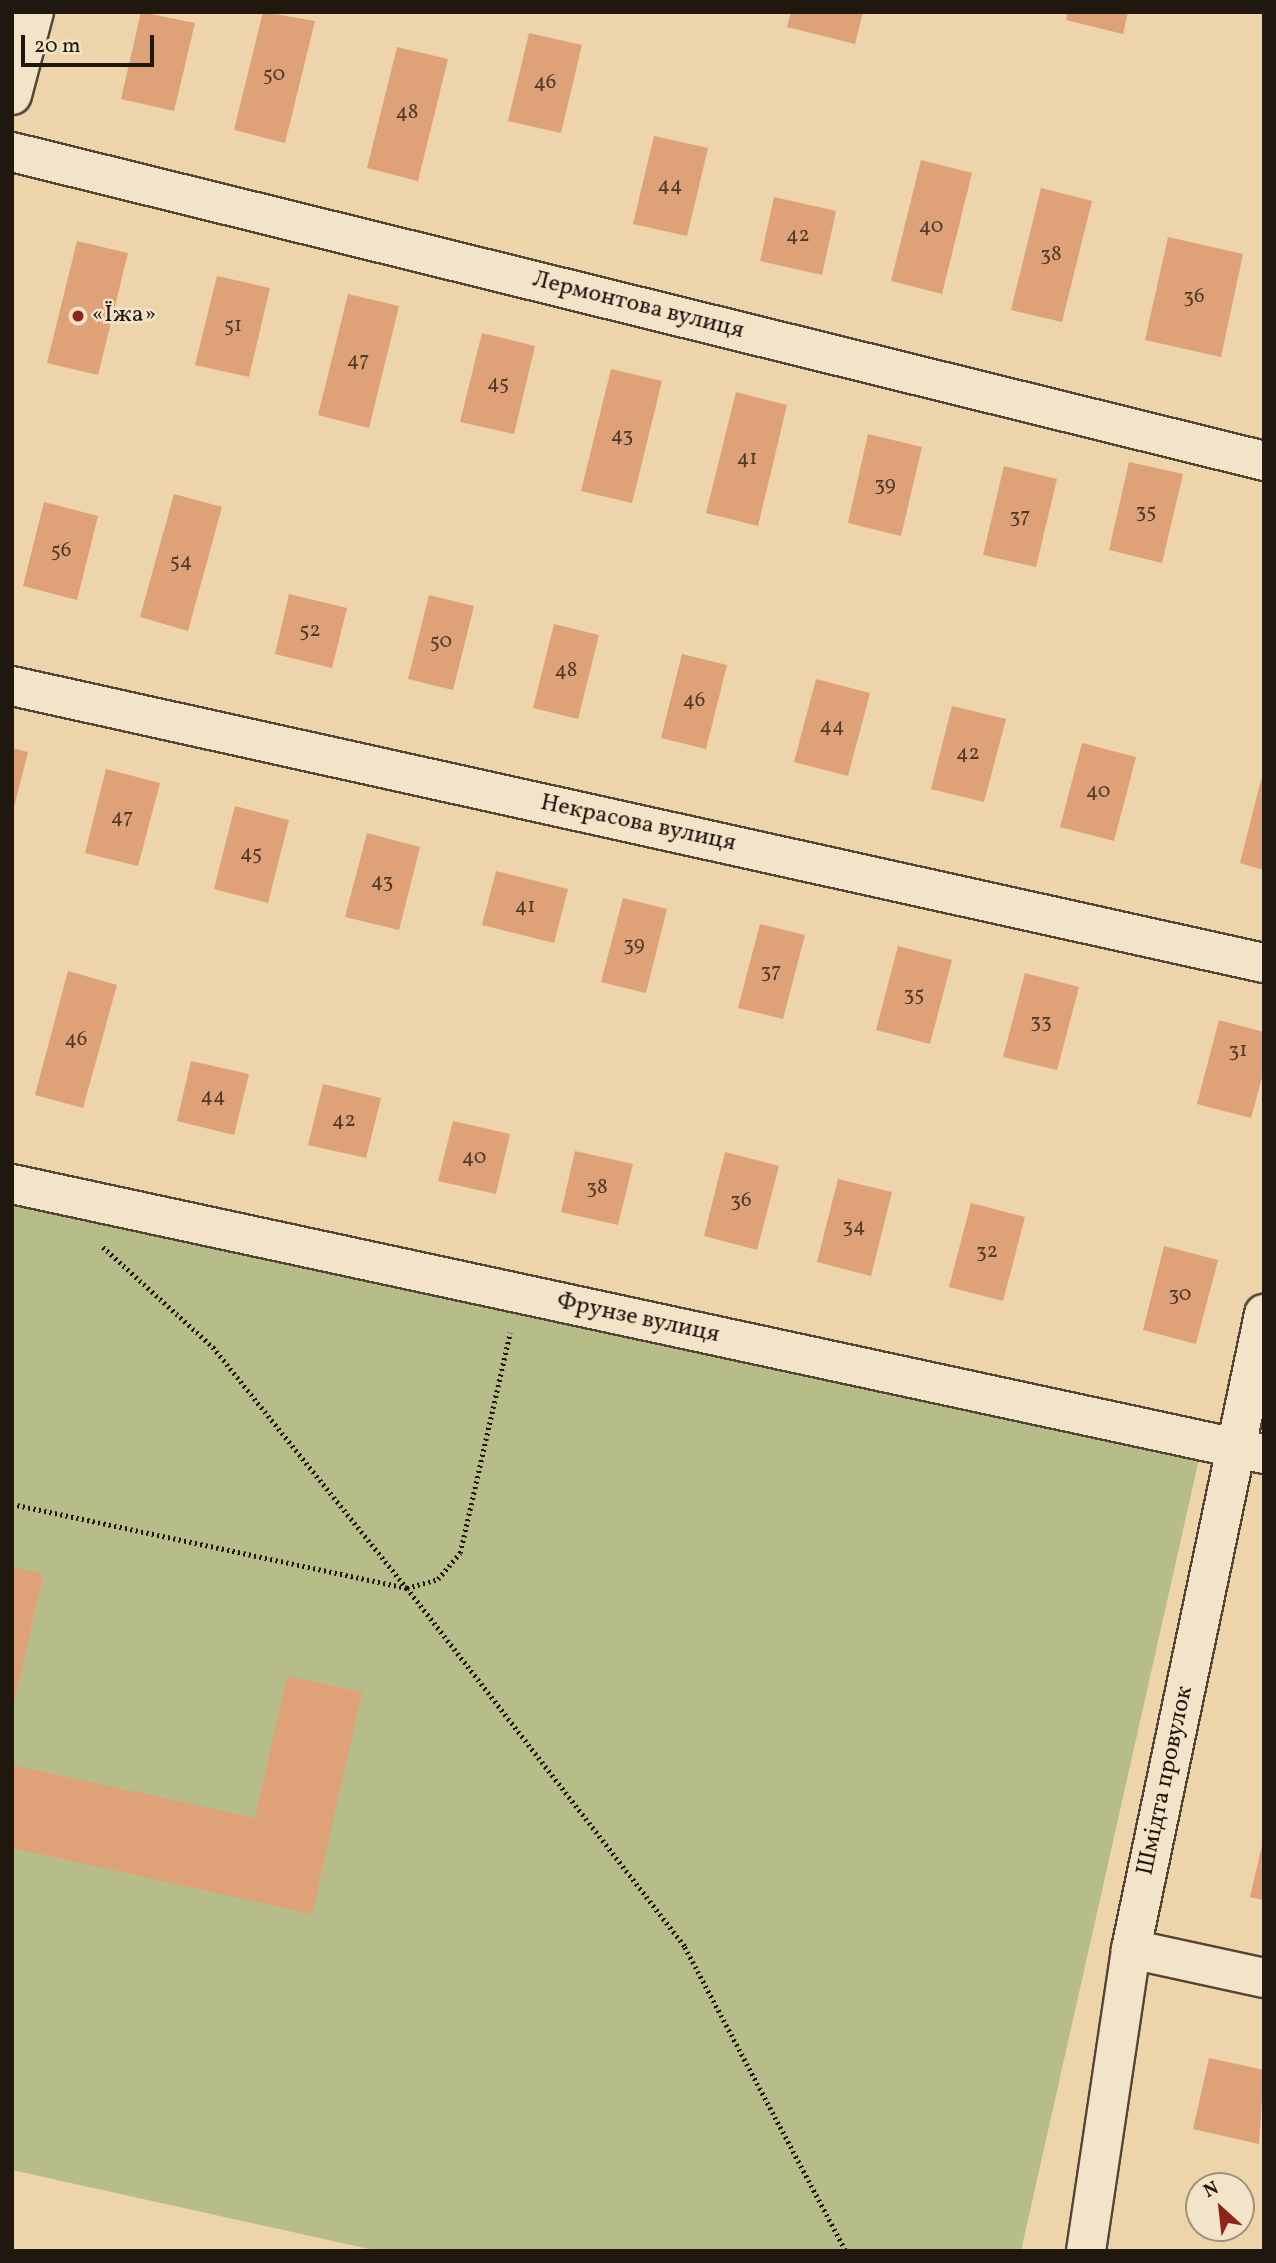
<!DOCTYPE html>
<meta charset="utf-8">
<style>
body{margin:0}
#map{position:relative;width:1276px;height:2263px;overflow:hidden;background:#edd4aa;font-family:Vollkorn,serif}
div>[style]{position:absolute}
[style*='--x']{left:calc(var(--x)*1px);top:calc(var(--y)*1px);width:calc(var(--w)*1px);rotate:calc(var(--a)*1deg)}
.green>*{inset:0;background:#b7bd89}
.building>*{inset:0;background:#dfa177}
.path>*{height:4.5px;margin-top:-2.25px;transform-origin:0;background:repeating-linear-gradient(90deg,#20170e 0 2px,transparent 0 5.5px)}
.roads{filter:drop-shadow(2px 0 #534635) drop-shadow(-2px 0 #534635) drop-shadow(0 2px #534635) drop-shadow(0 -2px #534635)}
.minor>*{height:38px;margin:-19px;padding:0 19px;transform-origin:19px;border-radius:19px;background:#f3e3c8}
.tertiary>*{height:38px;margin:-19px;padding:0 19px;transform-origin:19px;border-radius:19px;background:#f3e3c8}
.dots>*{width:19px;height:19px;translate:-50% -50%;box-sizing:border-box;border:4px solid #f3e3c8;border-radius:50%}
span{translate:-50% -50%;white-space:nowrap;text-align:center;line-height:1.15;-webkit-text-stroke:5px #f3e3c8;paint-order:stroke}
.number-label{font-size:21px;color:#503a28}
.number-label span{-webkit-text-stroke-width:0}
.street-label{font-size:24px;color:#20170e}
.poi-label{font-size:24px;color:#20170e}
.left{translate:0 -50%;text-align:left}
.frame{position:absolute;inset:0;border:14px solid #20170e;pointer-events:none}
.north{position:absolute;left:1185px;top:2172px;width:70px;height:70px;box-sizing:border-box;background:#f3e3c8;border:2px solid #9f917e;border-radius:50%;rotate:333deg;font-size:19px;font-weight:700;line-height:28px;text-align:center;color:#20170e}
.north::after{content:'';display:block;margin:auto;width:24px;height:32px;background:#8f2418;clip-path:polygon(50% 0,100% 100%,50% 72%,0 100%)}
.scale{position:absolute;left:21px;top:35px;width:133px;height:32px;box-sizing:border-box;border:4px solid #20170e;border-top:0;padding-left:9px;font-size:21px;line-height:24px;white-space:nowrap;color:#20170e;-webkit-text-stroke:5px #f3e3c8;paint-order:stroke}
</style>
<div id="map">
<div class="green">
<i style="clip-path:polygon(12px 1196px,1199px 1459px,1021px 2251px,378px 2251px,12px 2170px)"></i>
</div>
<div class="building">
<i style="clip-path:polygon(141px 12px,195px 23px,174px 111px,121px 99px)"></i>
<i style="clip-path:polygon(263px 12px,315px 21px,285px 143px,234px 130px)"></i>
<i style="clip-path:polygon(791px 12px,863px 12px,855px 44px,787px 27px)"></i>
<i style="clip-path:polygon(1068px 12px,1128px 12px,1123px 34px,1066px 20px)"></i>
<i style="clip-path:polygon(529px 33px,582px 45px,561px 133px,508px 121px)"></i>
<i style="clip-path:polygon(397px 47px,448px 59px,418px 181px,367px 168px)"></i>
<i style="clip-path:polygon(654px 136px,708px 148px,687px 236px,633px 224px)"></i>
<i style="clip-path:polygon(921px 160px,972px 173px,942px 294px,891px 281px)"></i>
<i style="clip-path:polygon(1041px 188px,1092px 201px,1062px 322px,1011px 310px)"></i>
<i style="clip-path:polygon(774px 197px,836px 211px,822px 275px,760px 261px)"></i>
<i style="clip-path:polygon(1168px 237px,1243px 254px,1221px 357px,1145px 340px)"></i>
<i style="clip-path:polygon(77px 241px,128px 253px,98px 375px,47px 363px)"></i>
<i style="clip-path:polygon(217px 276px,270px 288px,249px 377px,195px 365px)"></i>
<i style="clip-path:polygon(348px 294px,399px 306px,369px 428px,318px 415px)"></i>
<i style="clip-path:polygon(482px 333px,535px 346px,514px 434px,460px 422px)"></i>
<i style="clip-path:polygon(611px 369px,662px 381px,632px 503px,581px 491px)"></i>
<i style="clip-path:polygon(736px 392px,787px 405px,758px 526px,706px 513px)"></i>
<i style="clip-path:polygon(868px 434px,922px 447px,901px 536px,848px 523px)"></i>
<i style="clip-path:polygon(1129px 462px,1183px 474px,1162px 563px,1109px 550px)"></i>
<i style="clip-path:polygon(1004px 466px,1057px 479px,1036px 567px,983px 555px)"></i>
<i style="clip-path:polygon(174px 494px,222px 507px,188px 631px,140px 617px)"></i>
<i style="clip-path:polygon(44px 502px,98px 516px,77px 600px,23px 586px)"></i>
<i style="clip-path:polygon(289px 594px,347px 608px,332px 668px,275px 654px)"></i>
<i style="clip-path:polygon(429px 595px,474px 606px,453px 690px,408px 679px)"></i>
<i style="clip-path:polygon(554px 624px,599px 635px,578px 719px,533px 708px)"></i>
<i style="clip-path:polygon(682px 654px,727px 665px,706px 749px,661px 738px)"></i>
<i style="clip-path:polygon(816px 679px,870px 693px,848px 776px,794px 762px)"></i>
<i style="clip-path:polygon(952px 706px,1006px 719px,984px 802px,931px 789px)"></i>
<i style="clip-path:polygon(1082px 743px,1136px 757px,1114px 841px,1060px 827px)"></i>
<i style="clip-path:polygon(12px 748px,28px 752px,13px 811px,12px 811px)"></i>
<i style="clip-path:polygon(106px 769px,160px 783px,138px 866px,85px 853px)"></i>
<i style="clip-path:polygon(1261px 780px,1264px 781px,1264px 870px,1240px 863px)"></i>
<i style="clip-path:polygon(235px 806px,289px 820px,268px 903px,214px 889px)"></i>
<i style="clip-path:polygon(367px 833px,420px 847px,399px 930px,345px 917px)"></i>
<i style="clip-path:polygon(496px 871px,568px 889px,554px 943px,482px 925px)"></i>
<i style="clip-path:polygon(623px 898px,667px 909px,646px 993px,601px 982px)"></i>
<i style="clip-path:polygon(760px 924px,805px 935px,783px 1019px,738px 1008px)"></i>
<i style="clip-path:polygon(898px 946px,952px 960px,930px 1044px,876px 1030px)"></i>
<i style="clip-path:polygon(68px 971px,117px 985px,83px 1108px,35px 1095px)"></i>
<i style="clip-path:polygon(1025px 973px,1079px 987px,1057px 1070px,1003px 1057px)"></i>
<i style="clip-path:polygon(1219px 1020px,1264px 1032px,1264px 1070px,1251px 1118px,1197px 1104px)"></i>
<i style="clip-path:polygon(191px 1061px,249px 1074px,234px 1135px,177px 1121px)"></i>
<i style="clip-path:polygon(323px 1084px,381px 1098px,366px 1158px,308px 1145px)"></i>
<i style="clip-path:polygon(453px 1121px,510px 1134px,496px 1194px,438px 1181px)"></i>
<i style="clip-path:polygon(575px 1151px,633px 1164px,618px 1225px,561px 1212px)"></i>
<i style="clip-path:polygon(725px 1152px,779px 1166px,757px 1250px,704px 1236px)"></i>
<i style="clip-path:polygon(838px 1179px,892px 1192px,871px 1276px,817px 1262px)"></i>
<i style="clip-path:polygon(971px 1203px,1025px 1217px,1003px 1301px,949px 1287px)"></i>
<i style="clip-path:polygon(1164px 1246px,1218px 1260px,1196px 1344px,1143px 1330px)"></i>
<i style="clip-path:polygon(12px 1567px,43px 1574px,13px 1708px,12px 1708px)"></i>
<i style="clip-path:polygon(287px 1676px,362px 1692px,312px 1914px,12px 1848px,12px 1765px,255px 1818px)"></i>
<i style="clip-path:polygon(1263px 1841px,1264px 1841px,1264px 1900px,1250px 1897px)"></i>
<i style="clip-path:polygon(1209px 2058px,1264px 2070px,1259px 2144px,1193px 2129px)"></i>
</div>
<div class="path">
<i style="--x:103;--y:1247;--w:149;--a:42.3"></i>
<i style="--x:213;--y:1347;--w:309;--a:51.2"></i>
<i style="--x:407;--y:1588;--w:454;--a:52.2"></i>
<i style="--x:685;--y:1947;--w:344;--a:62.1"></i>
<i style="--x:12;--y:1504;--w:404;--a:12"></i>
<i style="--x:407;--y:1588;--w:32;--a:-16"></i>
<i style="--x:438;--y:1579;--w:34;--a:-50"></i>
<i style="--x:460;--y:1553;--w:226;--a:-77.2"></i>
</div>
<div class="roads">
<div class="minor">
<i style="--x:12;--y:152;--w:1290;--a:13.86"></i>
<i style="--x:12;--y:686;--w:1282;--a:12.48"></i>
<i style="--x:12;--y:1184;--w:1281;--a:12.17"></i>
<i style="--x:1131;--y:1949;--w:136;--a:12.3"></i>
<i style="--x:1086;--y:2251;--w:305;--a:-81.5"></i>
<i style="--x:1131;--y:1949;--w:649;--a:-78.17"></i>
</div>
<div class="tertiary">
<i style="--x:12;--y:95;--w:86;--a:-75.2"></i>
</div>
</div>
<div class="dots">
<i style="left:78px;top:316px;background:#8f2418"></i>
</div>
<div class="number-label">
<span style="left:274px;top:75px">50</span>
<span style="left:545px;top:83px">46</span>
<span style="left:407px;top:113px">48</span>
<span style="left:670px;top:186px">44</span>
<span style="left:931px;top:227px">40</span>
<span style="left:798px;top:236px">42</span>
<span style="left:1051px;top:255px">38</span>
<span style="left:1194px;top:297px">36</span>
<span style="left:233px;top:326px">51</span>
<span style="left:358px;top:361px">47</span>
<span style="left:498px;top:384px">45</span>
<span style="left:622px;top:436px">43</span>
<span style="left:747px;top:459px">41</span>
<span style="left:885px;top:485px">39</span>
<span style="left:1146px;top:512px">35</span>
<span style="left:1020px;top:517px">37</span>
<span style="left:61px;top:551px">56</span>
<span style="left:181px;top:562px">54</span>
<span style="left:310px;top:631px">52</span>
<span style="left:441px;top:642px">50</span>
<span style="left:566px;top:671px">48</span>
<span style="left:694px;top:701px">46</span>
<span style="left:832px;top:727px">44</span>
<span style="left:968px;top:754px">42</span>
<span style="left:1098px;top:792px">40</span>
<span style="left:122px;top:818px">47</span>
<span style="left:251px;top:854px">45</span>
<span style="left:382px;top:882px">43</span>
<span style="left:525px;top:907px">41</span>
<span style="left:634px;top:945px">39</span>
<span style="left:771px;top:972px">37</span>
<span style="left:914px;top:995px">35</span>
<span style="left:1041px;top:1022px">33</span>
<span style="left:76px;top:1040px">46</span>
<span style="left:1238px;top:1051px">31</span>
<span style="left:213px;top:1097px">44</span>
<span style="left:344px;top:1121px">42</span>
<span style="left:474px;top:1158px">40</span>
<span style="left:597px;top:1188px">38</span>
<span style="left:741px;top:1201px">36</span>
<span style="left:854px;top:1227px">34</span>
<span style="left:987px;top:1252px">32</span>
<span style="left:1180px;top:1295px">30</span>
</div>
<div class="street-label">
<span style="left:638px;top:306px;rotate:14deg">Лермонтова вулиця</span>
<span style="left:638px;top:824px;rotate:12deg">Некрасова вулиця</span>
<span style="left:638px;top:1319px;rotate:12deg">Фрунзе вулиця</span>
<span style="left:1166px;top:1781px;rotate:-78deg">Шмідта провулок</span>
</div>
<div class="poi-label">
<span class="left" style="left:92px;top:316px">«Їжа»</span>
</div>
<div class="frame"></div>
<div class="north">N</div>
<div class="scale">20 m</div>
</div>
